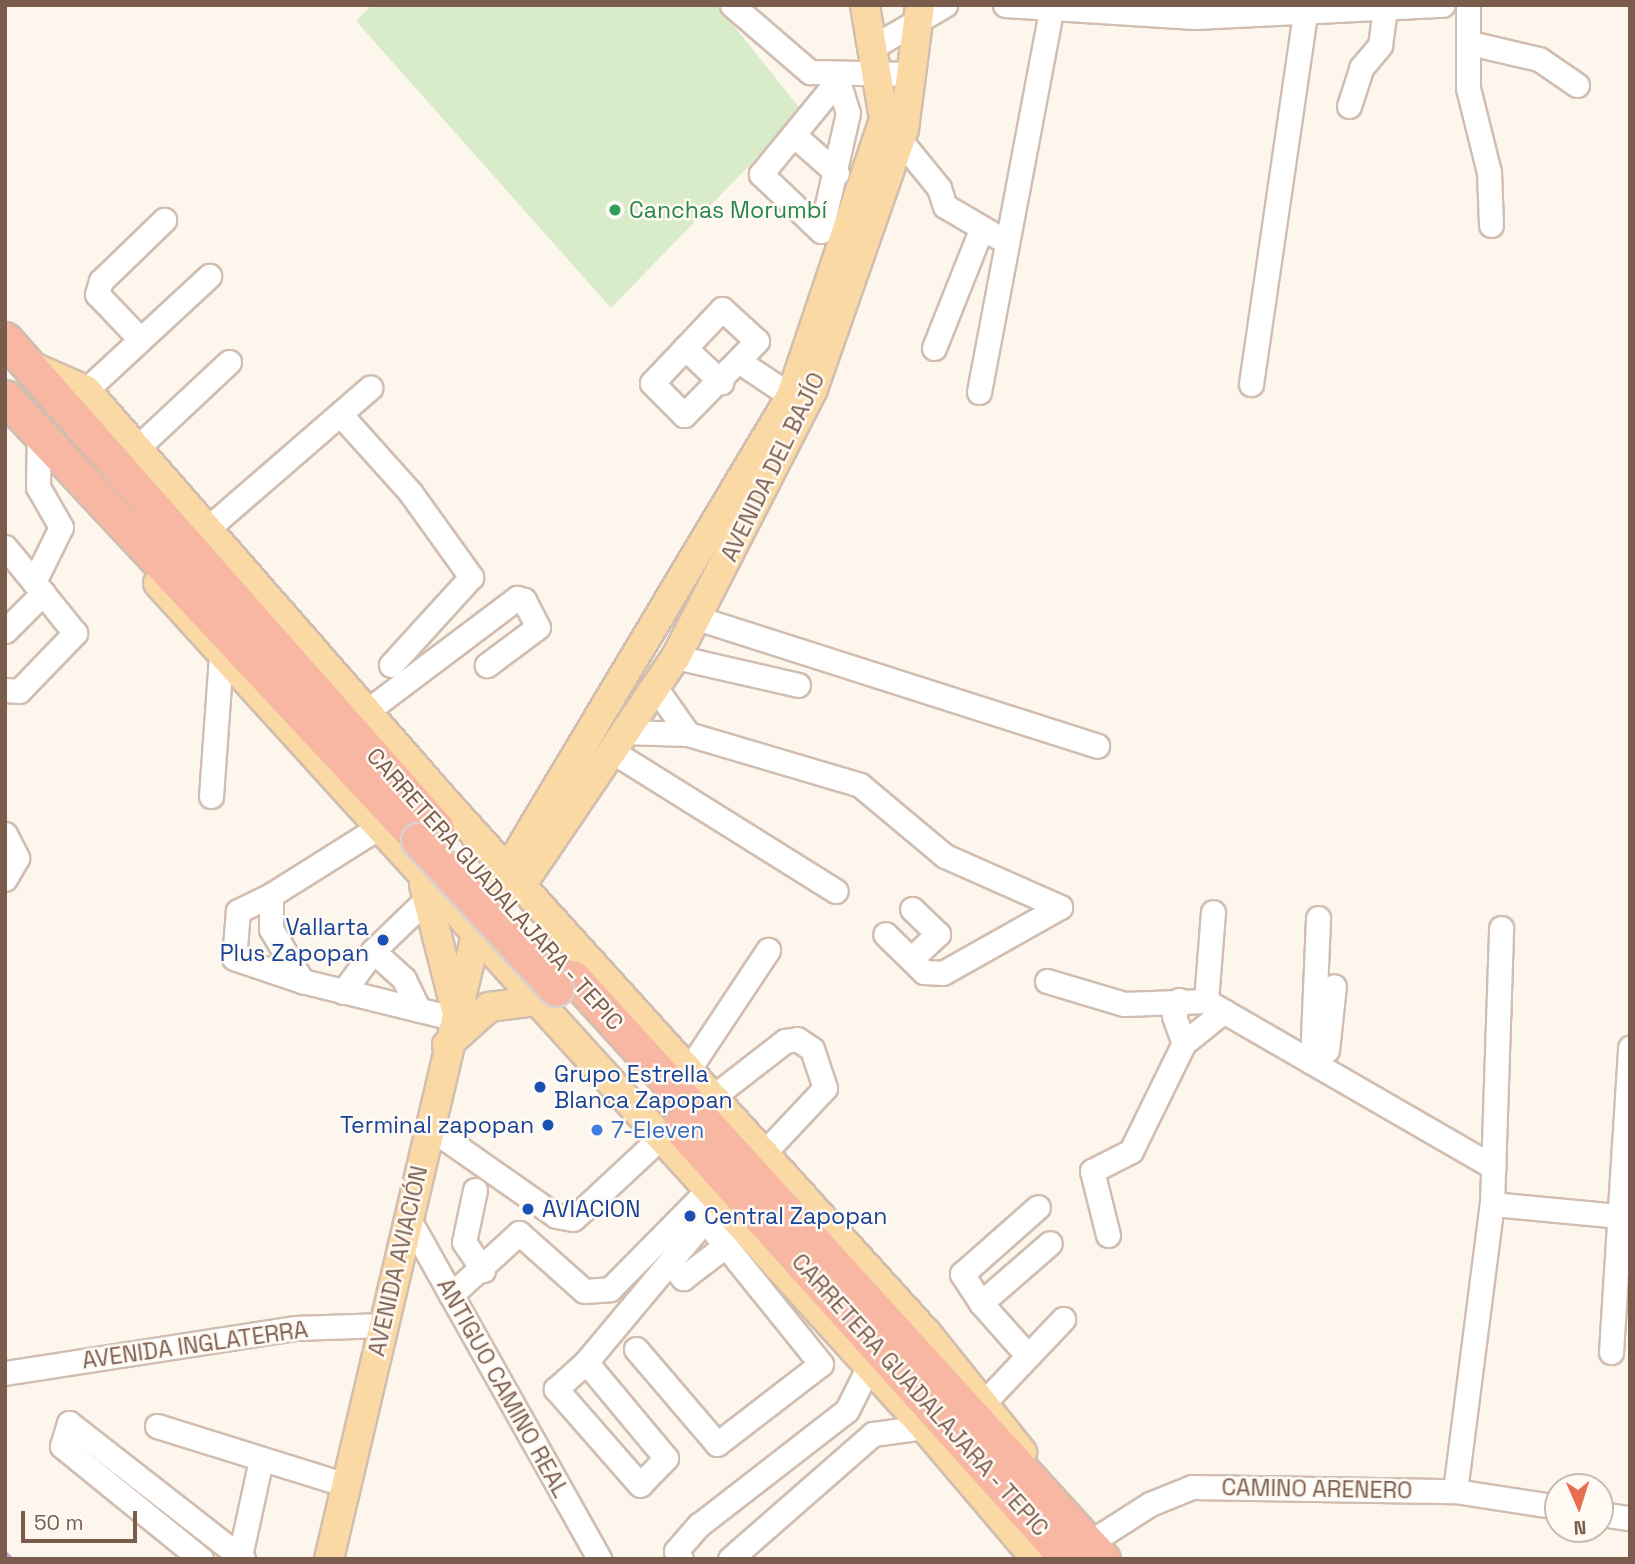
<!DOCTYPE html>
<meta charset="utf-8">
<style>
body{margin:0}
#map{position:relative;width:1635px;height:1564px;overflow:hidden;background:#fdf6ec;font-family:"Space Grotesk",sans-serif}
div>[style]{position:absolute}
[style*='--x']{left:calc(var(--x)*1px);top:calc(var(--y)*1px);width:calc(var(--w)*1px);rotate:calc(var(--a)*1deg)}
.green>*{inset:0;background:#d8ecc9}
.roads{filter:drop-shadow(2px 0 #d1beb0) drop-shadow(-2px 0 #d1beb0) drop-shadow(0 2px #d1beb0) drop-shadow(0 -2px #d1beb0)}
.minor>*{height:23px;margin:-11.5px;padding:0 11.5px;transform-origin:11.5px;border-radius:11.5px;background:#fff}
.major>*{height:28px;margin:-14px;padding:0 14px;transform-origin:14px;border-radius:14px;background:#fbd9a5}
.highway>*{height:33px;margin:-16.5px;padding:0 16.5px;transform-origin:16.5px;border-radius:16.5px;background:#f7b7a3}
.rail>*{height:4.5px;margin-top:-2.25px;transform-origin:0;background:repeating-linear-gradient(90deg,#b9a8c9 0 10px,transparent 0 17px)}
.bridges{filter:drop-shadow(2px 0 #dad1cd) drop-shadow(-2px 0 #dad1cd) drop-shadow(0 2px #dad1cd) drop-shadow(0 -2px #dad1cd)}
.highway-bridge>*{height:33px;margin:-16.5px;padding:0 16.5px;transform-origin:16.5px;border-radius:16.5px;background:#f7b7a3}
.dots>*{width:19px;height:19px;translate:-50% -50%;box-sizing:border-box;border:4px solid #fffaf3;border-radius:50%}
span{translate:-50% -50%;white-space:nowrap;text-align:center;line-height:1.15;-webkit-text-stroke:5px #fffaf3;paint-order:stroke}
.leisure-label{font-size:23px;color:#27864d}
.left{translate:0 -50%;text-align:left}
.street-label{font-size:23px;color:#7a5c4d}
.transit-label{font-size:23px;color:#164399}
.right{translate:-100% -50%;text-align:right}
.shop-label{font-size:23px;color:#366cbe}
.frame{position:absolute;inset:0;border:7px solid #7a5c4d;pointer-events:none}
.north{position:absolute;left:1544px;top:1473px;width:70px;height:70px;box-sizing:border-box;background:#fffaf3;border:2px solid #cabbb1;border-radius:50%;rotate:177deg;font-size:19px;font-weight:700;line-height:28px;text-align:center;color:#7a5c4d}
.north::after{content:'';display:block;margin:auto;width:24px;height:32px;background:#e76f51;clip-path:polygon(50% 0,100% 100%,50% 72%,0 100%)}
.scale{position:absolute;left:21px;top:1511px;width:116px;height:32px;box-sizing:border-box;border:4px solid #7a5c4d;border-top:0;padding-left:9px;font-size:21px;line-height:24px;white-space:nowrap;color:#7a5c4d;-webkit-text-stroke:5px #fffaf3;paint-order:stroke}
</style>
<div id="map">
<div class="green">
<i style="clip-path:polygon(372px 5px,717px 5px,802px 111px,611px 308px,356px 21px)"></i>
</div>
<div class="roads">
<div class="minor">
<i style="--x:732;--y:5;--w:103;--a:40.7"></i>
<i style="--x:810;--y:72;--w:102;--a:1.1"></i>
<i style="--x:1005;--y:5;--w:190;--a:3.6"></i>
<i style="--x:1195;--y:17;--w:248;--a:-2.8"></i>
<i style="--x:1468;--y:5;--w:83;--a:90"></i>
<i style="--x:1468;--y:88;--w:87;--a:76"></i>
<i style="--x:1489;--y:172;--w:53;--a:87.8"></i>
<i style="--x:1470;--y:43;--w:71;--a:13.1"></i>
<i style="--x:1539;--y:59;--w:46;--a:34.4"></i>
<i style="--x:876;--y:45;--w:80;--a:-30.1"></i>
<i style="--x:839;--y:84;--w:30;--a:73"></i>
<i style="--x:848;--y:113;--w:121;--a:102.9"></i>
<i style="--x:821;--y:231;--w:83;--a:-136.5"></i>
<i style="--x:761;--y:174;--w:128;--a:-50.7"></i>
<i style="--x:1349;--y:106;--w:40;--a:-72"></i>
<i style="--x:1361;--y:68;--w:30;--a:-50"></i>
<i style="--x:1380;--y:45;--w:37;--a:-82"></i>
<i style="--x:795;--y:136;--w:56;--a:41.4"></i>
<i style="--x:900;--y:140;--w:62;--a:50.9"></i>
<i style="--x:939;--y:188;--w:19;--a:72"></i>
<i style="--x:945;--y:206;--w:67;--a:30.4"></i>
<i style="--x:722;--y:309;--w:47;--a:42.4"></i>
<i style="--x:757;--y:341;--w:104;--a:134.6"></i>
<i style="--x:684;--y:415;--w:45;--a:-135"></i>
<i style="--x:652;--y:383;--w:102;--a:-46.6"></i>
<i style="--x:140;--y:339;--w:62;--a:-133.7"></i>
<i style="--x:97;--y:294;--w:14;--a:-73"></i>
<i style="--x:101;--y:281;--w:88;--a:-44.1"></i>
<i style="--x:685;--y:348;--w:50;--a:43.4"></i>
<i style="--x:934;--y:348;--w:127;--a:-68.3"></i>
<i style="--x:740;--y:362;--w:61;--a:33.7"></i>
<i style="--x:1251;--y:384;--w:376;--a:-81.7"></i>
<i style="--x:86;--y:390;--w:168;--a:-42.8"></i>
<i style="--x:979;--y:392;--w:389;--a:-79.3"></i>
<i style="--x:340;--y:414;--w:105;--a:48.1"></i>
<i style="--x:410;--y:492;--w:105;--a:54.3"></i>
<i style="--x:471;--y:577;--w:119;--a:132.3"></i>
<i style="--x:137;--y:448;--w:126;--a:-43.1"></i>
<i style="--x:207;--y:529;--w:216;--a:-40.9"></i>
<i style="--x:5;--y:547;--w:45;--a:50.4"></i>
<i style="--x:697;--y:618;--w:420;--a:17.7"></i>
<i style="--x:5;--y:631;--w:54;--a:-45"></i>
<i style="--x:676;--y:657;--w:125;--a:12.9"></i>
<i style="--x:655;--y:687;--w:57;--a:54.9"></i>
<i style="--x:5;--y:690;--w:14;--a:4"></i>
<i style="--x:19;--y:691;--w:81;--a:-46"></i>
<i style="--x:75;--y:633;--w:65;--a:-128.8"></i>
<i style="--x:34;--y:582;--w:61;--a:-63.9"></i>
<i style="--x:61;--y:527;--w:46;--a:-119.9"></i>
<i style="--x:38;--y:487;--w:55;--a:-89"></i>
<i style="--x:367;--y:711;--w:188;--a:-37"></i>
<i style="--x:517;--y:598;--w:7;--a:16"></i>
<i style="--x:524;--y:600;--w:30;--a:63"></i>
<i style="--x:538;--y:627;--w:64;--a:143.3"></i>
<i style="--x:625;--y:732;--w:63;--a:1.8"></i>
<i style="--x:688;--y:734;--w:179;--a:16.5"></i>
<i style="--x:860;--y:785;--w:111;--a:39.9"></i>
<i style="--x:945;--y:856;--w:126;--a:23.9"></i>
<i style="--x:1060;--y:907;--w:134;--a:150.6"></i>
<i style="--x:943;--y:973;--w:19;--a:-177"></i>
<i style="--x:924;--y:972;--w:54;--a:-135.7"></i>
<i style="--x:610;--y:750;--w:266;--a:32"></i>
<i style="--x:211;--y:796;--w:141;--a:-85.9"></i>
<i style="--x:376;--y:829;--w:124;--a:147.8"></i>
<i style="--x:271;--y:895;--w:34;--a:90"></i>
<i style="--x:271;--y:929;--w:61;--a:59.2"></i>
<i style="--x:302;--y:981;--w:155;--a:13.8"></i>
<i style="--x:5;--y:834;--w:27;--a:63"></i>
<i style="--x:17;--y:858;--w:24;--a:120"></i>
<i style="--x:271;--y:895;--w:37;--a:154"></i>
<i style="--x:238;--y:911;--w:47;--a:94.9"></i>
<i style="--x:234;--y:958;--w:72;--a:18.7"></i>
<i style="--x:911;--y:959;--w:37;--a:-43"></i>
<i style="--x:938;--y:934;--w:36;--a:-136"></i>
<i style="--x:1047;--y:981;--w:80;--a:16.6"></i>
<i style="--x:1124;--y:1004;--w:82;--a:-2.1"></i>
<i style="--x:1206;--y:1001;--w:332;--a:30"></i>
<i style="--x:343;--y:992;--w:51;--a:-53.8"></i>
<i style="--x:1179;--y:1000;--w:17;--a:107"></i>
<i style="--x:1174;--y:1016;--w:29;--a:70"></i>
<i style="--x:1206;--y:1001;--w:89;--a:-85.5"></i>
<i style="--x:419;--y:1010;--w:34;--a:-116"></i>
<i style="--x:404;--y:979;--w:42;--a:-137.9"></i>
<i style="--x:373;--y:951;--w:78;--a:-44"></i>
<i style="--x:1327;--y:1050;--w:64;--a:-83.8"></i>
<i style="--x:1312;--y:1062;--w:144;--a:-87.6"></i>
<i style="--x:689;--y:1069;--w:143;--a:-56.4"></i>
<i style="--x:714;--y:1096;--w:90;--a:-37.8"></i>
<i style="--x:785;--y:1041;--w:12;--a:-9"></i>
<i style="--x:797;--y:1039;--w:18;--a:34"></i>
<i style="--x:812;--y:1049;--w:41;--a:71.6"></i>
<i style="--x:825;--y:1088;--w:89;--a:133.2"></i>
<i style="--x:429;--y:1127;--w:155;--a:35"></i>
<i style="--x:556;--y:1216;--w:17;--a:10"></i>
<i style="--x:573;--y:1219;--w:120;--a:-43"></i>
<i style="--x:475;--y:1190;--w:53;--a:101.9"></i>
<i style="--x:464;--y:1242;--w:34;--a:56"></i>
<i style="--x:1492;--y:1204;--w:128;--a:5.4"></i>
<i style="--x:408;--y:1218;--w:391;--a:60.7"></i>
<i style="--x:1108;--y:1235;--w:66;--a:-104"></i>
<i style="--x:1092;--y:1171;--w:44;--a:-27.1"></i>
<i style="--x:1131;--y:1151;--w:120;--a:-63.9"></i>
<i style="--x:1184;--y:1043;--w:51;--a:-38.7"></i>
<i style="--x:670;--y:1262;--w:21;--a:51"></i>
<i style="--x:683;--y:1278;--w:53;--a:-37.3"></i>
<i style="--x:451;--y:1295;--w:92;--a:-42.4"></i>
<i style="--x:519;--y:1233;--w:87;--a:41.7"></i>
<i style="--x:584;--y:1291;--w:26;--a:-4"></i>
<i style="--x:610;--y:1289;--w:139;--a:-45.3"></i>
<i style="--x:981;--y:1303;--w:35;--a:-123"></i>
<i style="--x:962;--y:1274;--w:101;--a:-41.4"></i>
<i style="--x:636;--y:1349;--w:125;--a:49.5"></i>
<i style="--x:717;--y:1444;--w:131;--a:-37.6"></i>
<i style="--x:821;--y:1364;--w:185;--a:-128.9"></i>
<i style="--x:1611;--y:1352;--w:305;--a:-86.4"></i>
<i style="--x:1028;--y:1356;--w:71;--a:-131.6"></i>
<i style="--x:981;--y:1303;--w:91;--a:-41"></i>
<i style="--x:586;--y:1362;--w:125;--a:50.2"></i>
<i style="--x:666;--y:1458;--w:37;--a:134"></i>
<i style="--x:640;--y:1485;--w:128;--a:-131.2"></i>
<i style="--x:556;--y:1389;--w:40;--a:-42"></i>
<i style="--x:586;--y:1362;--w:207;--a:-50.1"></i>
<i style="--x:5;--y:1373;--w:293;--a:-8.8"></i>
<i style="--x:295;--y:1328;--w:90;--a:-1.9"></i>
<i style="--x:973;--y:1414;--w:131;--a:-46.5"></i>
<i style="--x:157;--y:1426;--w:198;--a:17.3"></i>
<i style="--x:1455;--y:1491;--w:289;--a:-82.7"></i>
<i style="--x:1492;--y:1204;--w:276;--a:-88.1"></i>
<i style="--x:1600;--y:1514;--w:30;--a:8"></i>
<i style="--x:1089;--y:1543;--w:72;--a:-32.6"></i>
<i style="--x:1150;--y:1504;--w:45;--a:-22"></i>
<i style="--x:1192;--y:1487;--w:263;--a:0.9"></i>
<i style="--x:1455;--y:1491;--w:104;--a:8.8"></i>
<i style="--x:240;--y:1556;--w:98;--a:-77.7"></i>
<i style="--x:201;--y:1559;--w:179;--a:-140.9"></i>
<i style="--x:62;--y:1446;--w:24;--a:-73"></i>
<i style="--x:69;--y:1423;--w:221;--a:38"></i>
<i style="--x:681;--y:1559;--w:9;--a:-122"></i>
<i style="--x:676;--y:1551;--w:35;--a:-49"></i>
<i style="--x:699;--y:1525;--w:187;--a:-37.8"></i>
<i style="--x:847;--y:1410;--w:45;--a:-63.4"></i>
<i style="--x:730;--y:1559;--w:190;--a:-41.2"></i>
<i style="--x:873;--y:1434;--w:51;--a:-7.8"></i>
</div>
<div class="major">
<i style="--x:31;--y:366;--w:60;--a:23.6"></i>
<i style="--x:86;--y:390;--w:543;--a:48.88"></i>
<i style="--x:443;--y:799;--w:724;--a:47.85"></i>
<i style="--x:929;--y:1336;--w:149;--a:51.3"></i>
<i style="--x:158;--y:583;--w:1140;--a:47.77"></i>
<i style="--x:924;--y:1427;--w:173;--a:49.7"></i>
<i style="--x:424;--y:885;--w:126;--a:75.7"></i>
<i style="--x:518;--y:890;--w:282;--a:-55.9"></i>
<i style="--x:676;--y:657;--w:301;--a:-62.9"></i>
<i style="--x:813;--y:389;--w:275;--a:-70.7"></i>
<i style="--x:904;--y:129;--w:125;--a:-82.6"></i>
<i style="--x:447;--y:1045;--w:57;--a:-42.1"></i>
<i style="--x:489;--y:1007;--w:54;--a:-7.4"></i>
<i style="--x:329;--y:1559;--w:637;--a:-76.75"></i>
<i style="--x:475;--y:939;--w:77;--a:-64.8"></i>
<i style="--x:508;--y:869;--w:551;--a:-59.11"></i>
<i style="--x:791;--y:396;--w:292;--a:-71.4"></i>
<i style="--x:884;--y:119;--w:116;--a:-99.5"></i>
</div>
<div class="highway">
<i style="--x:5;--y:339;--w:652;--a:48.54"></i>
<i style="--x:5;--y:397;--w:596;--a:46.97"></i>
<i style="--x:573;--y:977;--w:787;--a:47.68"></i>
<i style="--x:679;--y:1127;--w:581;--a:48.07"></i>
</div>
</div>
<div class="rail">
<i style="--x:5;--y:1553;--w:9;--a:41"></i>
</div>
<div class="bridges">
<div class="highway-bridge">
<i style="--x:418;--y:840;--w:203;--a:47.2"></i>
</div>
</div>
<div class="dots">
<i style="left:615px;top:210px;background:#2e9e5b"></i>
<i style="left:383px;top:940px;background:#1a4fb4"></i>
<i style="left:540px;top:1087px;background:#1a4fb4"></i>
<i style="left:548px;top:1125px;background:#1a4fb4"></i>
<i style="left:597px;top:1130px;background:#3f7fe0"></i>
<i style="left:528px;top:1209px;background:#1a4fb4"></i>
<i style="left:690px;top:1216px;background:#1a4fb4"></i>
</div>
<div class="leisure-label">
<span class="left" style="left:629px;top:210px">Canchas Morumbí</span>
</div>
<div class="street-label">
<span style="left:773px;top:467px;rotate:-64deg">AVENIDA DEL BAJÍO</span>
<span style="left:495px;top:889px;rotate:48deg">CARRETERA GUADALAJARA - TEPIC</span>
<span style="left:398px;top:1261px;rotate:-77deg">AVENIDA AVIACIÓN</span>
<span style="left:195px;top:1345px;rotate:-8deg">AVENIDA INGLATERRA</span>
<span style="left:503px;top:1388px;rotate:61deg">ANTIGUO CAMINO REAL</span>
<span style="left:920px;top:1395px;rotate:48deg">CARRETERA GUADALAJARA - TEPIC</span>
<span style="left:1317px;top:1489px;rotate:1deg">CAMINO ARENERO</span>
</div>
<div class="transit-label">
<span class="right" style="left:369px;top:940px">Vallarta<br>Plus Zapopan</span>
<span class="left" style="left:554px;top:1087px">Grupo Estrella<br>Blanca Zapopan</span>
<span class="right" style="left:534px;top:1125px">Terminal zapopan</span>
<span class="left" style="left:542px;top:1209px">AVIACION</span>
<span class="left" style="left:704px;top:1216px">Central Zapopan</span>
</div>
<div class="shop-label">
<span class="left" style="left:611px;top:1130px">7-Eleven</span>
</div>
<div class="frame"></div>
<div class="north">N</div>
<div class="scale">50 m</div>
</div>
